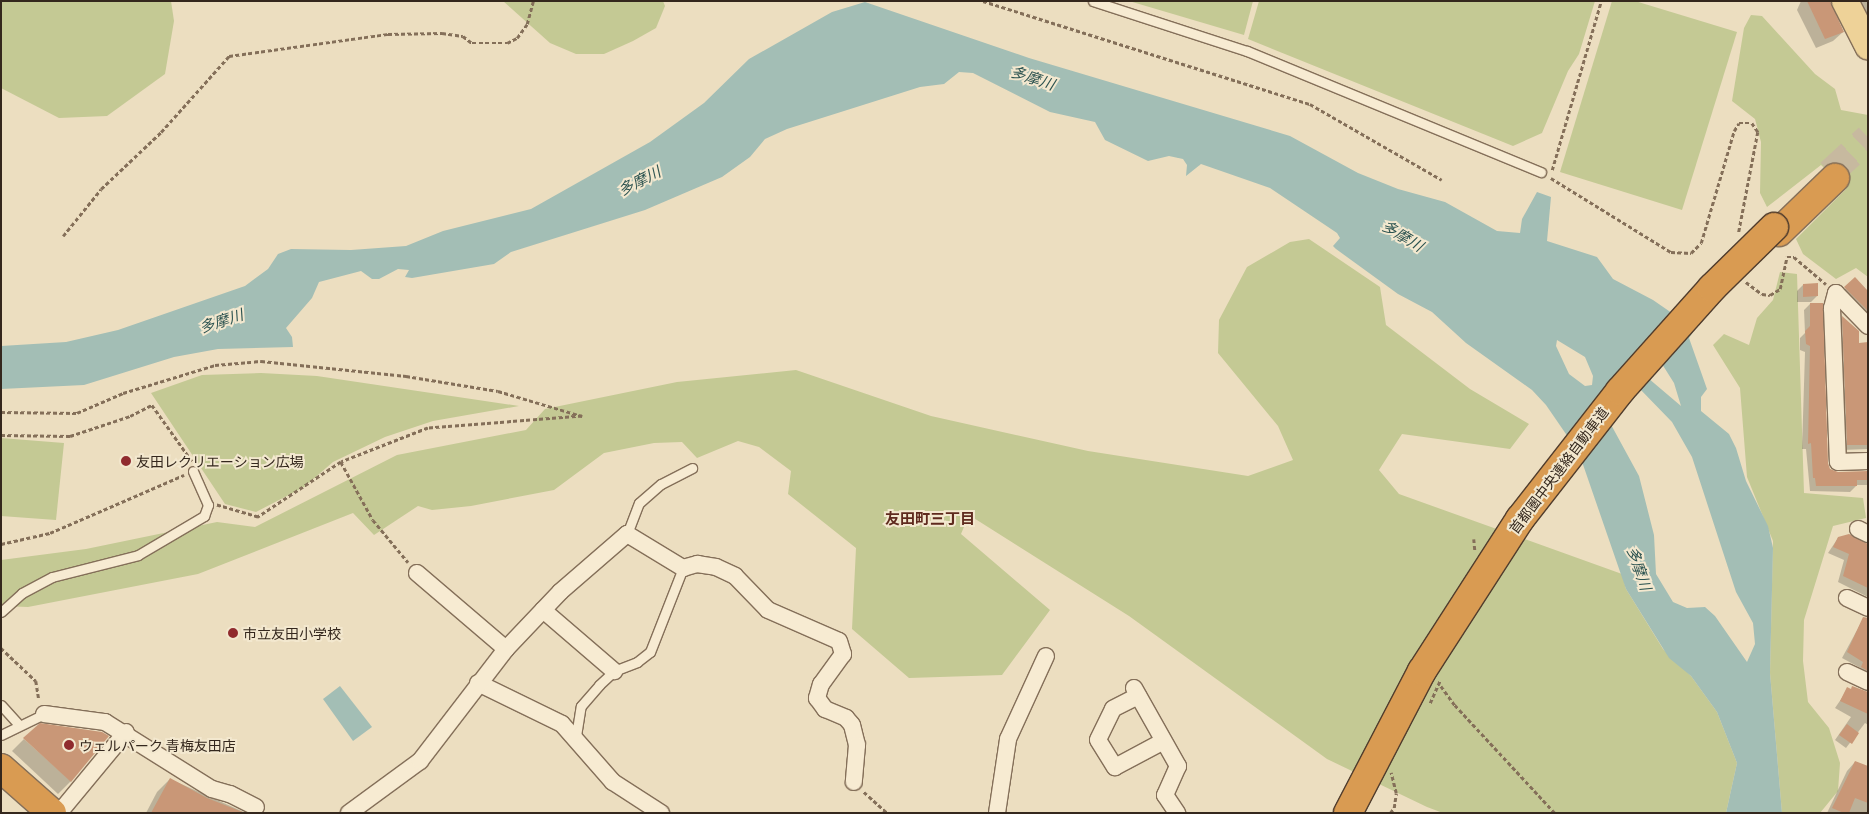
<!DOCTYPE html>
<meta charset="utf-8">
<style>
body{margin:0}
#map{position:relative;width:1869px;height:814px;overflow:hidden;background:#ecdec0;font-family:Literata,"Noto Sans JP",serif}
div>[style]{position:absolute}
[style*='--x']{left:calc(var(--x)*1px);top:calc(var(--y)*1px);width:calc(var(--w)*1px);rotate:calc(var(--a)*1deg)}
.green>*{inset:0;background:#c4c994}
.water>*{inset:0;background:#a3beb5}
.shadow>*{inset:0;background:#0003}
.building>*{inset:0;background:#c99777}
.highway-tunnel>*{height:28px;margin-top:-14px;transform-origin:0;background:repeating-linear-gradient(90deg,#c7b99f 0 28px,transparent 0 42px)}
.path>*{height:2.5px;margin-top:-1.25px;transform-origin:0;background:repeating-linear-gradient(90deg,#846f59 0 4px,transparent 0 6.5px)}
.roads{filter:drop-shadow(1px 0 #846f59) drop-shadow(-1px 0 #846f59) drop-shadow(0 1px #846f59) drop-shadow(0 -1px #846f59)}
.lane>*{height:9px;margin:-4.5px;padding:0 4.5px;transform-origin:4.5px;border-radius:4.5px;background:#f7ebd2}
.street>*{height:16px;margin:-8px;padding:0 8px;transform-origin:8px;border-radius:8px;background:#f7ebd2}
.primary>*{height:26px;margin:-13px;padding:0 13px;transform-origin:13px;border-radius:13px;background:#eed298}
.highway>*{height:28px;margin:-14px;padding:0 14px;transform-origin:14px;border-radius:14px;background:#d99b52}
.bridges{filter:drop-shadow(1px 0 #513d2d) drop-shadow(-1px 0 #513d2d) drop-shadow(0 1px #513d2d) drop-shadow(0 -1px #513d2d)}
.highway-bridge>*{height:28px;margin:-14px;padding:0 14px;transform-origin:14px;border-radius:14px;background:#d99b52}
.dots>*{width:14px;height:14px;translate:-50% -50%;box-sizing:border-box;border:2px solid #f3e8cf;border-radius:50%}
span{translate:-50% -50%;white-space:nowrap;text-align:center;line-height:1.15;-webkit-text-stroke:4px #f3e8cf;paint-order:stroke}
.poi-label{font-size:14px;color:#34271d}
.left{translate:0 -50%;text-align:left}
.street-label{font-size:14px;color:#34271d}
.water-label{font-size:15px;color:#2c5350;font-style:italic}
.neighbourhood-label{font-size:15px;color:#5f2a1e;font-weight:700}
.frame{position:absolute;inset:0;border:2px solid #34271d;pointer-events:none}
</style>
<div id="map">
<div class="green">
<i style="clip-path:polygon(1px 1px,171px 1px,174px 21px,165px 74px,107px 116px,59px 118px,1px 88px)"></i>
<i style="clip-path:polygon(503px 1px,663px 1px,665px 6px,656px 28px,633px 41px,604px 54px,576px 54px,550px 43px)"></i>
<i style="clip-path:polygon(1129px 1px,1253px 1px,1244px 35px)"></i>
<i style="clip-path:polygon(1259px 1px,1595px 1px,1579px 54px,1568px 71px,1542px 133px,1513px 146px,1248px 39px)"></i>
<i style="clip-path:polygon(1612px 1px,1635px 1px,1737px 32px,1682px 210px,1560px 172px)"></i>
<i style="clip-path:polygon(1751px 15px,1762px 16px,1815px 74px,1835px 89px,1841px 110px,1868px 115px,1868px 277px,1856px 268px,1836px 279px,1803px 254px,1796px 239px,1846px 189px,1821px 165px,1767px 207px,1760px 193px,1761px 142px,1755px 119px,1732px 101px,1744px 28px)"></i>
<i style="clip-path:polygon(1309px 239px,1380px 287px,1386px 325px,1470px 389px,1529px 424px,1510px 449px,1402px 434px,1379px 470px,1399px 494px,1622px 574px,1626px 589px,1663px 649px,1691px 676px,1717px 712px,1737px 763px,1726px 813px,1443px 813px,1427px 807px,1327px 759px,1129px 616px,969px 515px,961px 534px,1050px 610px,1002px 675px,909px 678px,852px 629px,856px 548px,788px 494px,791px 471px,759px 447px,738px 441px,697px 458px,682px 442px,654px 443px,604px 453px,554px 490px,471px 506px,432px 510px,418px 506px,374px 535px,353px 513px,198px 574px,28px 607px,1px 606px,1px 560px,86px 549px,217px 522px,255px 527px,397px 455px,526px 430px,545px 409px,677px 382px,796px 370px,931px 416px,1088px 451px,1248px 476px,1293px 460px,1278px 426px,1218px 353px,1219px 320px,1247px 267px,1290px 242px)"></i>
<i style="clip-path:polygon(1780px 272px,1797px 274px,1804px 493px,1863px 498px,1866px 518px,1833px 526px,1804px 620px,1803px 661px,1808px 702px,1829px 728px,1840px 763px,1838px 791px,1820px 813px,1782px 813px,1770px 673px,1773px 541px,1747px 477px,1740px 388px,1713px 345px,1724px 334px,1749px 345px,1757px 318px,1773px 300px)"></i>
<i style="clip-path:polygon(261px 373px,317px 376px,519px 406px,433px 421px,385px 437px,333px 462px,304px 487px,256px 512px,225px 504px,151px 393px,202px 375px)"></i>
<i style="clip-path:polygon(1px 438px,64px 443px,56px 520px,1px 516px)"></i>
</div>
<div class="water">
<i style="clip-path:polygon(evenodd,865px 2px,1029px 58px,1290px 136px,1358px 173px,1398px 189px,1445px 202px,1497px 231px,1520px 233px,1522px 219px,1537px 192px,1551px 197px,1547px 241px,1597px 257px,1613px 279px,1653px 300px,1695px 329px,1689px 338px,1707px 389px,1701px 397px,1701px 411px,1729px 434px,1736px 448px,1746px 481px,1768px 526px,1773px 548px,1770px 673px,1782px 813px,1726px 813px,1737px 763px,1717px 712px,1691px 676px,1669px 658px,1626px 589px,1579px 453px,1546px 405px,1532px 390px,1466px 343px,1432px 312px,1398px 294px,1336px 249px,1333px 246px,1340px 238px,1337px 233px,1270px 188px,1201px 164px,1186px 176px,1187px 165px,1183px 159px,1169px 156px,1148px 161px,1105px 140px,1095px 122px,1050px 112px,973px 73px,959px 72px,944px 84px,920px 87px,787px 129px,765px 139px,750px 157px,722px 177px,645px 210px,511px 252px,494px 264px,412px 278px,405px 277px,409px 270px,398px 269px,379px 279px,372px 279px,361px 271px,319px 282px,312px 298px,286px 328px,292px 337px,293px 347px,218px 349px,174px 357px,84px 385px,1px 389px,1px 346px,66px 342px,118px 330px,245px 286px,268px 269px,278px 254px,291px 249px,351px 250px,406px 246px,443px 231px,531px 209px,650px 142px,704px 103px,749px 59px,832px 12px,865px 2px,1557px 340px,1585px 357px,1593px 376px,1592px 385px,1585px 386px,1569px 374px,1556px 346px,1557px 340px,865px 2px,1662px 364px,1674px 383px,1681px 406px,1648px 378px,1662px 364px,865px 2px,1639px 388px,1672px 422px,1692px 457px,1736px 592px,1753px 623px,1755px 644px,1747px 662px,1715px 616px,1705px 607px,1687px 608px,1673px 602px,1656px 574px,1654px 535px,1639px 476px,1609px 421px,1639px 388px)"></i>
<i style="clip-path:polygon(340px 686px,372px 727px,353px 741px,323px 699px)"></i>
</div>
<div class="shadow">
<i style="clip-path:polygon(1801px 1px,1826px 1px,1843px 32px,1833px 41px,1816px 48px,1797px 10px)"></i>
<i style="clip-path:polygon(1851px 1px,1868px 1px,1868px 33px)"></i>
<i style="clip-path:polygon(1855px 279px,1868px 292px,1868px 322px,1840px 294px)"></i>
<i style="clip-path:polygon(1803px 285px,1817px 296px,1811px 302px,1797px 302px,1797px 291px)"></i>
<i style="clip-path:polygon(1810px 304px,1828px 468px,1838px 473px,1868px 472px,1868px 485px,1857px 485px,1850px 492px,1810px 491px,1806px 449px,1802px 449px,1805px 352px,1800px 350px,1800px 338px,1805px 333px,1804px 310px)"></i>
<i style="clip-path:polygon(1842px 318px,1857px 331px,1843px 345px,1868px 344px,1868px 449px,1842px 450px,1837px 323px)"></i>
<i style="clip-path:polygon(1838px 538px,1868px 544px,1868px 597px,1838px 582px,1844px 560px,1828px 553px)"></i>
<i style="clip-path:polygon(1863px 619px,1868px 621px,1868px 672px,1842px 658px)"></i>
<i style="clip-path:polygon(1848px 689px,1868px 697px,1868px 725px,1865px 723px,1846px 748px,1835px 740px,1851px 717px,1835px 708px)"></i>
<i style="clip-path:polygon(24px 739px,71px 781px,58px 794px,12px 751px)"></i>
<i style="clip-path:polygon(1855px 762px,1868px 767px,1868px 813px,1827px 813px,1847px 771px)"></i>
<i style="clip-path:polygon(170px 779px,246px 813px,146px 813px,157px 792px)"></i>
</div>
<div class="building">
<i style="clip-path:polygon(1807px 1px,1830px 1px,1844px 32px,1825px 39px)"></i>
<i style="clip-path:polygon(1855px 277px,1868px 291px,1868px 311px,1844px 287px)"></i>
<i style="clip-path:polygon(1818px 283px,1818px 296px,1803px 297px,1803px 284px)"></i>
<i style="clip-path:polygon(1810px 303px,1823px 303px,1828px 463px,1830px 469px,1838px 472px,1868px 471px,1868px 480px,1857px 480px,1857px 486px,1816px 486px,1815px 478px,1813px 478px,1811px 443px,1808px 444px,1810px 346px,1806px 344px,1805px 331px,1810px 326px)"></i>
<i style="clip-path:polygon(1842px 316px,1859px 331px,1859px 343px,1868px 342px,1868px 445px,1847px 445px)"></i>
<i style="clip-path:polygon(1849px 534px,1868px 544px,1868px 588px,1843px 576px,1849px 554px,1833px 547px,1838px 537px)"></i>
<i style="clip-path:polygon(1863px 617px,1868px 618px,1868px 671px,1861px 667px,1863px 662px,1847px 652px)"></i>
<i style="clip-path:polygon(1852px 686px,1868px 692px,1868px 714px,1840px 701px,1847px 687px,1851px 689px)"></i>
<i style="clip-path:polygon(40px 723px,102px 732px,109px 736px,71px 782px,23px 738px)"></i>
<i style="clip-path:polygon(1847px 724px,1859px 733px,1852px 744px,1839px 735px)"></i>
<i style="clip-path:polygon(1855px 761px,1868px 766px,1868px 803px,1855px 798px,1849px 813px,1844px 813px,1832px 808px)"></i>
<i style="clip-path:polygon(170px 778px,207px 798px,245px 813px,151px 813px)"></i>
</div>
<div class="highway-tunnel">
<i style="--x:1830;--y:173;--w:52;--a:-42.6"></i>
</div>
<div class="path">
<i style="--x:983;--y:1;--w:343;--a:17.5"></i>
<i style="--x:1310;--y:104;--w:152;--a:29.9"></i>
<i style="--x:1552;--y:170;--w:176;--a:-73.8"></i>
<i style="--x:1551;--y:178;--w:141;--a:31.7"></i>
<i style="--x:1671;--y:252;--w:20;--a:3"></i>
<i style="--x:1691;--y:253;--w:14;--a:-45"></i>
<i style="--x:1701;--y:243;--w:117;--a:-73.6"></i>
<i style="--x:1734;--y:131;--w:9;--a:-58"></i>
<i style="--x:1739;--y:123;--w:13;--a:0"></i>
<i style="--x:1752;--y:123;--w:11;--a:56"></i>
<i style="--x:1758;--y:132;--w:102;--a:100.8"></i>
<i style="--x:63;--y:236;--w:60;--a:-51"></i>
<i style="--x:101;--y:189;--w:83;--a:-43.5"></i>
<i style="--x:161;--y:132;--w:102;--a:-48.2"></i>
<i style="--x:229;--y:56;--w:161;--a:-7.9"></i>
<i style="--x:388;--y:34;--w:54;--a:-1.1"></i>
<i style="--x:442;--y:33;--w:21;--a:8"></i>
<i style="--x:463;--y:36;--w:11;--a:38"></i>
<i style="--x:472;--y:43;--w:35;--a:0"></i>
<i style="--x:507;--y:43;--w:11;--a:-27"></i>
<i style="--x:517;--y:38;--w:17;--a:-54"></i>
<i style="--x:527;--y:24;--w:24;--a:-75"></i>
<i style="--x:1746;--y:282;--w:20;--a:37"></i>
<i style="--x:1762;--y:294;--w:8;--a:7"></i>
<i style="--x:1770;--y:295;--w:12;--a:-31"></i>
<i style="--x:1780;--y:289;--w:33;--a:-78"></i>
<i style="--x:1787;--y:257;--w:7;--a:0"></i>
<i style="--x:1794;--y:257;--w:42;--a:40.2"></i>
<i style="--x:1;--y:412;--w:76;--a:0.8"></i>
<i style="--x:77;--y:413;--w:50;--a:-23.5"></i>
<i style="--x:123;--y:393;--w:96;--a:-16.9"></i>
<i style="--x:215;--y:365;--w:46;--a:-5"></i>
<i style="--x:261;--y:361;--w:146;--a:5.9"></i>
<i style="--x:406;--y:376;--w:93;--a:9.3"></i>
<i style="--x:498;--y:391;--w:88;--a:16.6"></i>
<i style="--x:582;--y:416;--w:154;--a:175.5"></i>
<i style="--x:428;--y:428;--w:93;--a:158.7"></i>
<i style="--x:341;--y:462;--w:100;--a:146.5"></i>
<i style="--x:258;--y:517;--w:43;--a:-163.7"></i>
<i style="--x:1;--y:435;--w:69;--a:0.8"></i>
<i style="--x:70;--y:436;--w:63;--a:-18.4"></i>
<i style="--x:130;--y:416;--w:25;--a:-27"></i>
<i style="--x:152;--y:405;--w:69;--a:54.5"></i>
<i style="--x:341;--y:462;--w:66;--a:61.1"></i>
<i style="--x:373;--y:520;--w:55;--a:50.2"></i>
<i style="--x:1474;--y:539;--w:11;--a:85"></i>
<i style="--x:1;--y:544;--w:50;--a:-12.7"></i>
<i style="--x:50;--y:533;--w:146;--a:-23.4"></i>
<i style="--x:1;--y:648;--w:48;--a:43.3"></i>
<i style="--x:36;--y:681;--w:19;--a:81"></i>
<i style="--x:1441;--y:686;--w:24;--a:54"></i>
<i style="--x:1455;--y:705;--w:147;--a:47.2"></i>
<i style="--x:1430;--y:703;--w:24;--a:-66"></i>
<i style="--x:864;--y:792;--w:31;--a:42"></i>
<i style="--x:1390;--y:813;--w:6;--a:-51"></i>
<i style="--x:1394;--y:808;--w:15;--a:-82"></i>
<i style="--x:1396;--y:793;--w:21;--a:-104"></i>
</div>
<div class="roads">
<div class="lane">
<i style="--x:1093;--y:1;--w:162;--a:18"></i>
<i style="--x:1247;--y:51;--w:318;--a:22.4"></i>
<i style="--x:627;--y:534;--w:33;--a:-69"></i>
<i style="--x:639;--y:503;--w:29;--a:-41"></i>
<i style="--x:661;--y:484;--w:35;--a:-27"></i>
<i style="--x:1;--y:612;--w:28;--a:-42"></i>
<i style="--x:22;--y:593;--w:34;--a:-28"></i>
<i style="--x:52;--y:577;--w:89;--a:-14.3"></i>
<i style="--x:138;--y:555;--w:77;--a:-30.6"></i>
<i style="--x:204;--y:516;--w:12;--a:-70"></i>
<i style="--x:208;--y:505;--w:37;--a:-114"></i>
<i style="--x:1;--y:705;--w:25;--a:48"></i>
<i style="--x:1;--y:735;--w:48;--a:-26"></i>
<i style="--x:576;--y:736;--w:30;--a:-81"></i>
<i style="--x:581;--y:706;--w:28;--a:-49"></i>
<i style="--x:599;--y:685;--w:21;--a:-43"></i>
<i style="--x:614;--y:671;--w:25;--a:-21"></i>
<i style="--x:637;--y:662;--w:16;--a:-38"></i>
<i style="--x:650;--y:652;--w:90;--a:-68.6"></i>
</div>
<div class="street">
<i style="--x:1868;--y:326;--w:46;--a:-134.1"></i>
<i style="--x:1836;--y:293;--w:16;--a:105"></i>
<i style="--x:1832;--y:308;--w:154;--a:87.8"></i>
<i style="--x:1838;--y:462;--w:30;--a:-2"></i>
<i style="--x:1858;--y:529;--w:11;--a:27"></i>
<i style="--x:417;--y:573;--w:117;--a:40.5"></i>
<i style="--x:1847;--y:598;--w:23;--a:25"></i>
<i style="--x:543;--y:610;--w:94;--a:40.7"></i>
<i style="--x:1847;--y:672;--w:23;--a:25"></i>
<i style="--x:478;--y:683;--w:93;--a:26"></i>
<i style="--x:562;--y:724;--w:77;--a:48.7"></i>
<i style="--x:613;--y:782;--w:57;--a:32.9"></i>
<i style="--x:1134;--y:688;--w:90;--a:60.6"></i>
<i style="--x:1178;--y:766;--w:32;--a:114"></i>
<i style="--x:1165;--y:795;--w:22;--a:56"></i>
<i style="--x:1138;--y:696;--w:28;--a:153"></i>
<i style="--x:1113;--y:709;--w:34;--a:116"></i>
<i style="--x:1098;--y:740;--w:32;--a:58"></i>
<i style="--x:1115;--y:767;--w:55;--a:-28"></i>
<i style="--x:44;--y:714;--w:62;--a:7.5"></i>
<i style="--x:105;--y:722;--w:126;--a:32.1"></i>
<i style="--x:212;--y:789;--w:19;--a:16"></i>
<i style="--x:230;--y:794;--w:29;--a:27"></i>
<i style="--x:59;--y:813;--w:105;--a:-50.4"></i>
<i style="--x:349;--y:813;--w:88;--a:-36.2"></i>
<i style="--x:420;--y:761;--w:141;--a:-52.5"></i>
<i style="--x:506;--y:649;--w:79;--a:-46.5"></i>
<i style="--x:560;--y:592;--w:89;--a:-40.9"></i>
<i style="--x:627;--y:534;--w:66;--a:31.3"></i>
<i style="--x:683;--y:568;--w:15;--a:-16"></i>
<i style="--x:697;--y:564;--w:19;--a:9"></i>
<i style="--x:716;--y:567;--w:21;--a:25"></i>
<i style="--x:735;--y:576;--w:47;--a:45.9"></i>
<i style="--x:768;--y:610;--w:77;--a:23.6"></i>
<i style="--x:839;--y:641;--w:14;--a:73"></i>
<i style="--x:843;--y:654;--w:37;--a:126"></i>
<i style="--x:821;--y:684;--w:15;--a:106"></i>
<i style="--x:817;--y:698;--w:14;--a:54"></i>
<i style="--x:825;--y:709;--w:23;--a:23"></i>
<i style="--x:846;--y:718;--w:9;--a:49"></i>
<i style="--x:852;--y:725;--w:21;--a:76"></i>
<i style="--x:857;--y:745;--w:37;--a:95"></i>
<i style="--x:997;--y:813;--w:75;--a:-81.5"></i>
<i style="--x:1008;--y:739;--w:91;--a:-65.4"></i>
</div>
<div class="primary">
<i style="--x:1845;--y:1;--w:51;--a:62.9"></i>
</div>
<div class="highway">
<i style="--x:1779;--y:232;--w:78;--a:-44"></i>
<i style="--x:1;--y:768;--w:68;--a:41.4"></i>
</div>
</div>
<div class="bridges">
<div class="highway-bridge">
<i style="--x:1348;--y:813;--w:160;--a:-62.5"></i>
<i style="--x:1422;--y:671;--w:181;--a:-57.2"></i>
<i style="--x:1520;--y:519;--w:162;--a:-52"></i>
<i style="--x:1620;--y:391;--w:138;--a:-48.2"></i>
<i style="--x:1712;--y:288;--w:87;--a:-44.5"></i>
</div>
</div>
<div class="dots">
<i style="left:126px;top:461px;background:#902b2e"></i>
<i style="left:233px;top:633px;background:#902b2e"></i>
<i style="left:69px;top:745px;background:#902b2e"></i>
</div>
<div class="poi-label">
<span class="left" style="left:136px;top:461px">友田レクリエーション広場</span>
<span class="left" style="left:243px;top:633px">市立友田小学校</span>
<span class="left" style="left:79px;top:745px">ウェルパーク 青梅友田店</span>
</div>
<div class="street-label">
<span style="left:1558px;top:470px;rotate:-53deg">首都圏中央連絡自動車道</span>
</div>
<div class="water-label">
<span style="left:1033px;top:77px;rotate:18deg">多摩川</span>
<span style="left:639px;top:180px;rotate:-27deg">多摩川</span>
<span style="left:1403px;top:235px;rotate:31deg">多摩川</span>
<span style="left:221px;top:320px;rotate:-18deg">多摩川</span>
<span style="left:1640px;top:568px;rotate:71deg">多摩川</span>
</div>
<div class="neighbourhood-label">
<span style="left:930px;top:518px">友田町三丁目</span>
</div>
<div class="frame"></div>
</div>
